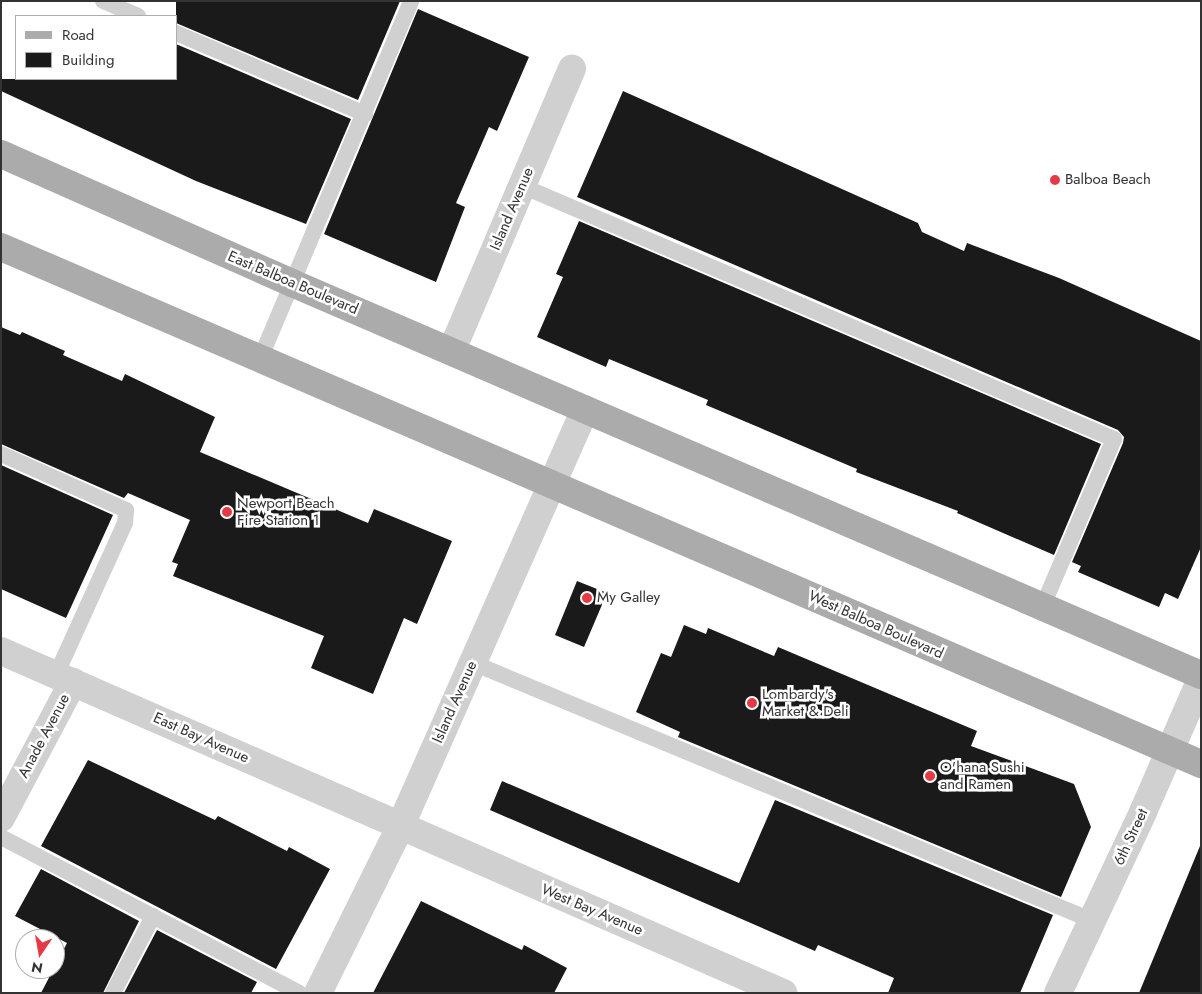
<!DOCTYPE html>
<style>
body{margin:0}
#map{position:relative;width:1202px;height:994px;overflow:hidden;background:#fff;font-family:Jost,sans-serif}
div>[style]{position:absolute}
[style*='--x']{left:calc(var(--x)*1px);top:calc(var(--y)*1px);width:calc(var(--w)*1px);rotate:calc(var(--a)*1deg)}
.building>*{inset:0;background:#1a1a1a}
.lane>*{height:16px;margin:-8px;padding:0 8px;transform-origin:8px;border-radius:8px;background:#d0d0d0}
.street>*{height:28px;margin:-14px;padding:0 14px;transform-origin:14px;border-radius:14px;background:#d0d0d0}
.primary>*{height:28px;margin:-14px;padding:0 14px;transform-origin:14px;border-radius:14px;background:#ababab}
.dots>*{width:14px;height:14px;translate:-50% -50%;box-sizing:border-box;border:2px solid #fff;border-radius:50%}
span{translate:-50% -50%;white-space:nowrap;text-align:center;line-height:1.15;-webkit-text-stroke:5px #fff;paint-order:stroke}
.poi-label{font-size:15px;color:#333}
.left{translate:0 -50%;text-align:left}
.street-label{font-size:15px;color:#333}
.frame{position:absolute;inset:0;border:2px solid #333;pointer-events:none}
.legend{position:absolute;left:15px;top:15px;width:162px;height:65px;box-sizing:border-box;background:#fff;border:1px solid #adadad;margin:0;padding:6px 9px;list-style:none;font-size:15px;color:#333}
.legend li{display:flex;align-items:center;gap:10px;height:25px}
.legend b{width:25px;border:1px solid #adadad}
.north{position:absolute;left:15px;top:929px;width:50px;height:50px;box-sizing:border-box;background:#fff;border:1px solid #adadad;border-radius:50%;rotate:192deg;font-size:14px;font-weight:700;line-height:20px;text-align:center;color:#333}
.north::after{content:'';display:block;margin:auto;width:18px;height:22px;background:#e63946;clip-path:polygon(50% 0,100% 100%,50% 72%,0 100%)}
</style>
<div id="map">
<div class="building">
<i style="clip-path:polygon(176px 1px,400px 1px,358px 100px,176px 23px)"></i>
<i style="clip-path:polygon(418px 9px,529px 57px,497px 131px,489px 127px,456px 203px,465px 207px,436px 282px,324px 234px)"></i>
<i style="clip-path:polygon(176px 44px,351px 119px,306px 224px,196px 181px,1px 91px,1px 79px,176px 79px)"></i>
<i style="clip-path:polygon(623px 91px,918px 223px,922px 232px,964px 251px,967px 243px,1059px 278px,1201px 341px,1201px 547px,1178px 599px,1165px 593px,1159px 607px,1078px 572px,1081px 566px,1072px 562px,1123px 443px,1124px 437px,1118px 430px,577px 197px)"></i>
<i style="clip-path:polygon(579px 221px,1101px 444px,1054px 555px,957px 513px,958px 511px,856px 472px,857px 469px,706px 405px,708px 400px,609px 359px,606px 367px,537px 337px,563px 277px,556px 274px)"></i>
<i style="clip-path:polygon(1px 327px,20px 335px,22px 332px,65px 351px,63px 355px,122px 381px,125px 374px,215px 417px,200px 452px,368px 523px,374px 509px,452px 541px,417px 624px,404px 618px,373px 694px,311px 668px,324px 636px,173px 576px,178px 564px,172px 562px,190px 520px,128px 493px,124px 498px,1px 444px)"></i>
<i style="clip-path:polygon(1px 465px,113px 515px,66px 618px,1px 589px)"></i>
<i style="clip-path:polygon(577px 581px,607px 593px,584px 647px,555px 635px)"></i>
<i style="clip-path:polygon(684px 625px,706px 634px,708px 628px,774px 656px,778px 647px,977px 731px,971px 746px,1074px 784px,1091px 827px,1061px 897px,678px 737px,680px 732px,636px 712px,661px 653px,671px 657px)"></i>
<i style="clip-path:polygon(88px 760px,215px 820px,218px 816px,287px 851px,289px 847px,330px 869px,276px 969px,41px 846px)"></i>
<i style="clip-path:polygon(502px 781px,739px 883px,775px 800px,1053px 915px,1020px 993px,888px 993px,894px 978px,818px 945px,815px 951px,490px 810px)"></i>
<i style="clip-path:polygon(1200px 846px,1201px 993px,1139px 993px)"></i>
<i style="clip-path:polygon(41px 869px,139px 921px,103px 993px,41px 993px,67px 943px,15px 916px)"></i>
<i style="clip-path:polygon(421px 901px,522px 950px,524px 945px,567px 968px,554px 993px,373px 993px)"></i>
<i style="clip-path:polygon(157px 930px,257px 982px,251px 993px,124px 993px)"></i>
</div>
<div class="lane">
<i style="--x:103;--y:1;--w:38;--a:23"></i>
<i style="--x:176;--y:33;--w:206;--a:23.2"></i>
<i style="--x:522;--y:186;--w:644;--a:23.14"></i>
<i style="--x:1114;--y:439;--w:184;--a:113.1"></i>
<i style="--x:260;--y:359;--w:389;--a:-67.1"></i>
<i style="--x:1;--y:454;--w:137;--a:24.1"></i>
<i style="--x:126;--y:510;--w:13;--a:94"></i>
<i style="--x:125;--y:523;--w:167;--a:114.4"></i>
<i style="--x:473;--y:663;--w:669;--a:22.58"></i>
<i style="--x:1;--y:837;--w:336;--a:27.6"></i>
<i style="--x:113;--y:993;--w:87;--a:-62.5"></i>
</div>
<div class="street">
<i style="--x:452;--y:350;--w:306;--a:-66.9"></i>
<i style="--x:1;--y:651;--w:854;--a:23.62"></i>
<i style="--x:1;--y:818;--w:154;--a:-62.1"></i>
<i style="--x:318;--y:993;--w:185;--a:-63.7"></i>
<i style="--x:400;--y:827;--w:457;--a:-66.1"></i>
<i style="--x:1058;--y:993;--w:200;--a:-64.8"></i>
<i style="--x:1143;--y:812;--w:145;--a:-66.4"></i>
</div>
<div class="primary">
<i style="--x:1;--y:154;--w:318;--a:23.9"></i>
<i style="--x:292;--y:283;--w:990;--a:23.33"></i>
<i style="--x:1;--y:247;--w:1307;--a:23.31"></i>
</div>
<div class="dots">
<i style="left:1055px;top:180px;background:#e63946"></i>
<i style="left:227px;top:512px;background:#e63946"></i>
<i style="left:587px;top:598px;background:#e63946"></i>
<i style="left:752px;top:703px;background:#e63946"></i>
<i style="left:930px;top:776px;background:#e63946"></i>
</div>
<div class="poi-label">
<span class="left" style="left:1065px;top:180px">Balboa Beach</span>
<span class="left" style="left:237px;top:512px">Newport Beach<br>Fire Station 1</span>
<span class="left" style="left:597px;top:598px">My Galley</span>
<span class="left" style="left:762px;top:703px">Lombardy's<br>Market &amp; Deli</span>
<span class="left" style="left:940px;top:776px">O'hana Sushi<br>and Ramen</span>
</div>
<div class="street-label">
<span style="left:512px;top:209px;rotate:-67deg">Island Avenue</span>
<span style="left:293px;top:283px;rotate:23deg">East Balboa Boulevard</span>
<span style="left:876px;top:625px;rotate:24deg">West Balboa Boulevard</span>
<span style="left:455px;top:702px;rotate:-66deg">Island Avenue</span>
<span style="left:44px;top:736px;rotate:-62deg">Anade Avenue</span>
<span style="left:201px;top:738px;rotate:24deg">East Bay Avenue</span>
<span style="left:1131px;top:837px;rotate:-65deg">6th Street</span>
<span style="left:592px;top:910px;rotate:23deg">West Bay Avenue</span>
</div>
<div class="frame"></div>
<ul class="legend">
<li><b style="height:6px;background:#ababab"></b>Road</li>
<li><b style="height:14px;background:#1a1a1a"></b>Building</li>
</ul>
<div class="north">N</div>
</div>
